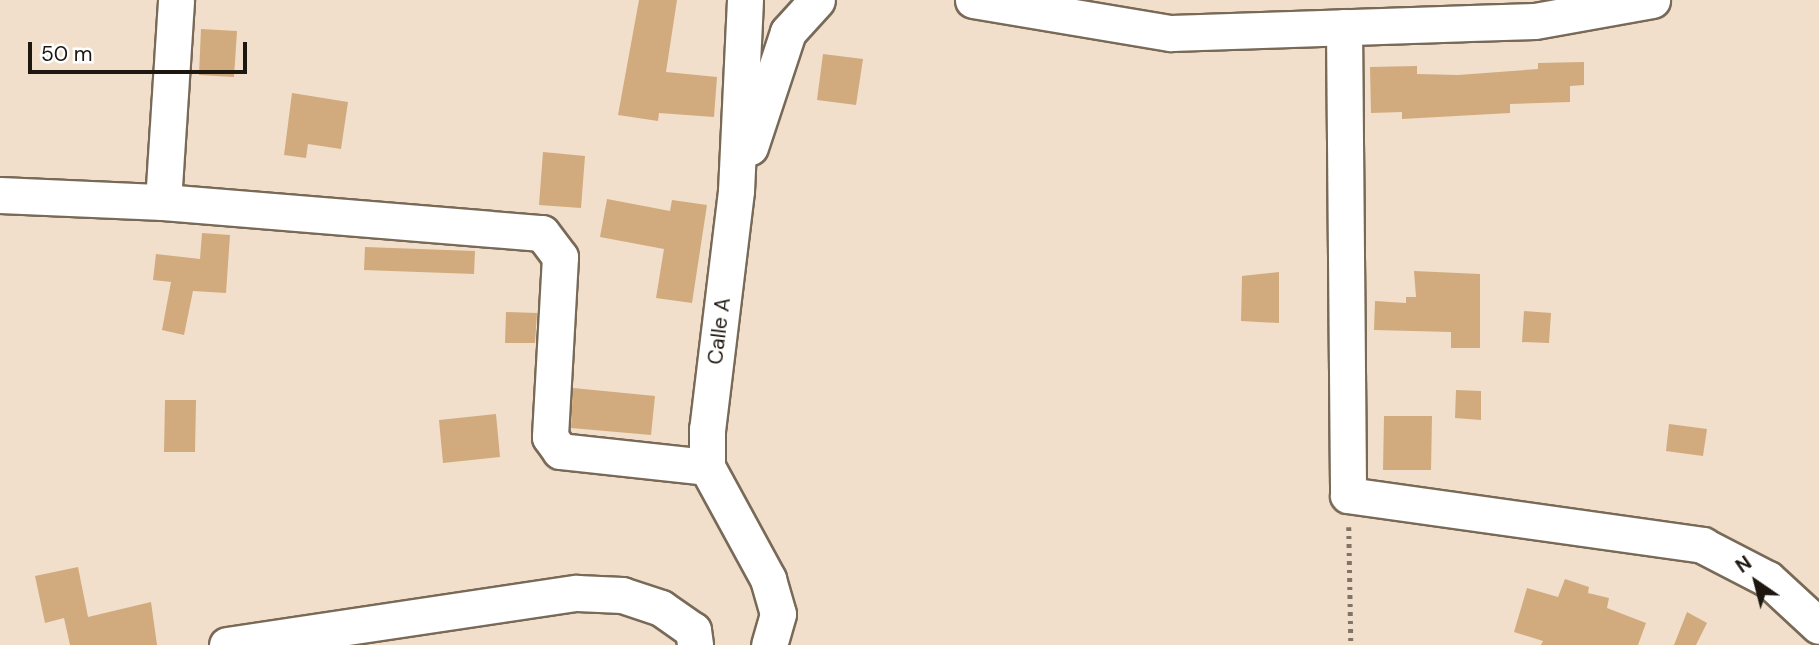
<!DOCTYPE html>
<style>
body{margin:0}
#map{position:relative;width:1819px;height:645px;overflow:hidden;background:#f1dfcb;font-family:"DM Sans",sans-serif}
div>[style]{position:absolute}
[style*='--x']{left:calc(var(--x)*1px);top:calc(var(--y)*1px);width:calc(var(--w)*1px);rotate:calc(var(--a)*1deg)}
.building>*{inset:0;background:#d1ab7d}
.path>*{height:4.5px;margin-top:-2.25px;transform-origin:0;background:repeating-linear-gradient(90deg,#807467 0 3.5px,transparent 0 8.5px)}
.roads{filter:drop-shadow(2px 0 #796a58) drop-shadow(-2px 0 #796a58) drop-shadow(0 2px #796a58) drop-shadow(0 -2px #796a58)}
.minor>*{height:35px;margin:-17.5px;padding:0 17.5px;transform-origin:17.5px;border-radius:17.5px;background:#fff}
span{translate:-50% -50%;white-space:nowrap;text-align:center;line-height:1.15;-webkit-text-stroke:7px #fff;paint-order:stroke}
.street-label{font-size:21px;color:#1d1710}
.north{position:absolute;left:1721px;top:547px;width:70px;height:70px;-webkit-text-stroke:5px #fff;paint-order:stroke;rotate:325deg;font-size:19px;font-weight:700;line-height:28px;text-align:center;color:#1d1710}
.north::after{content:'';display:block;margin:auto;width:24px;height:32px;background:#1d1710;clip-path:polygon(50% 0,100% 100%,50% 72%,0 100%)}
.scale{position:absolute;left:28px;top:42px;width:219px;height:32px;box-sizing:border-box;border:4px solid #1d1710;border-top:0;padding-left:9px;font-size:21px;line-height:24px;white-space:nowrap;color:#1d1710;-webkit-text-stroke:5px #fff;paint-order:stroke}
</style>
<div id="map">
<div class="building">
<i style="clip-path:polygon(639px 0,677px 0,666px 72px,717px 77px,714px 117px,659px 113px,658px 121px,618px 115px)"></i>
<i style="clip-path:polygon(201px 29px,237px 31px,234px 77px,199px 75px)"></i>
<i style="clip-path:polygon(823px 54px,863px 59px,856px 105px,817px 100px)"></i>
<i style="clip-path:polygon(1584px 62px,1584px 85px,1570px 86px,1570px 102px,1510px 104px,1510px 113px,1402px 119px,1402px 112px,1371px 113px,1370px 67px,1417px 66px,1417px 74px,1458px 75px,1538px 69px,1538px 63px)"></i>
<i style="clip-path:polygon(292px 93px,348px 102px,341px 149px,308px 144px,306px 158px,284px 155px)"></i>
<i style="clip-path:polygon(543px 152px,585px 156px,581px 208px,539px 205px)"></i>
<i style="clip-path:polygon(607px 199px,670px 211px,672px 200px,707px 205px,692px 303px,656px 298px,664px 249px,600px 237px)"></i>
<i style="clip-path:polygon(202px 233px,230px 235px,226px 293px,193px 291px,184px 335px,162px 330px,171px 282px,153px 280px,156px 254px,200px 259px)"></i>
<i style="clip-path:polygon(365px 247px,475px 251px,474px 274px,364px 270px)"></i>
<i style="clip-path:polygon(1414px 271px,1480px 274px,1480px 348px,1451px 348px,1451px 332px,1374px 330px,1375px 301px,1406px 303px,1406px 297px,1416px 297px)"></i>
<i style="clip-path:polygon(1279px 272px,1279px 323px,1241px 321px,1242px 276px)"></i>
<i style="clip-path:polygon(1524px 311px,1551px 313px,1549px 343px,1522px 342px)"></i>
<i style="clip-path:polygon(506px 312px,537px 313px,535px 343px,505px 343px)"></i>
<i style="clip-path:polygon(573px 388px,655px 396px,651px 435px,571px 428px)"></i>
<i style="clip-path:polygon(1456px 390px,1481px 391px,1481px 420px,1455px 418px)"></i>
<i style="clip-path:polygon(165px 400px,196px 400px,195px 452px,164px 452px)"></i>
<i style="clip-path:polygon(496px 414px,500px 457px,443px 463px,439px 420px)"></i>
<i style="clip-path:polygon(1384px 416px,1432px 416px,1431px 470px,1383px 470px)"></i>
<i style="clip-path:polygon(1669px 424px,1707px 429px,1703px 456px,1666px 451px)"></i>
<i style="clip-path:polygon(78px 567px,88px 617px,151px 602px,157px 645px,70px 645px,64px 618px,45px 623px,35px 576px)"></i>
<i style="clip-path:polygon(1565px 579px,1589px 587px,1588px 593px,1609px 598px,1607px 608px,1646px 623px,1638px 645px,1541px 645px,1543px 641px,1514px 632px,1527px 588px,1558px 597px)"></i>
<i style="clip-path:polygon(1687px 612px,1707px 623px,1696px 645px,1674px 645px)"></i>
</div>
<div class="path">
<i style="--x:1349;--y:527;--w:118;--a:89"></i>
</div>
<div class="roads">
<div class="minor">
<i style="--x:745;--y:0;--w:191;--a:92.7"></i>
<i style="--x:736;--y:191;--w:240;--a:96.9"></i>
<i style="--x:707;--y:429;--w:38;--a:90"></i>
<i style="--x:707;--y:467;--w:128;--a:61.4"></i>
<i style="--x:768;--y:579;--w:36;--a:74"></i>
<i style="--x:778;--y:614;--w:32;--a:106"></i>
<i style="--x:973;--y:0;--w:201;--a:9.5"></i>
<i style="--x:1171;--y:33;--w:364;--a:-1.9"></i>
<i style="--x:1535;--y:21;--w:119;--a:-10.2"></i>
<i style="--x:1344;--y:27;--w:468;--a:89.5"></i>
<i style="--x:1348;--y:495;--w:358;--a:8"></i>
<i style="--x:1702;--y:545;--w:74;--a:27.3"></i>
<i style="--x:1768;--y:579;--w:69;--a:42.7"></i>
<i style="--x:750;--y:147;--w:121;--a:-71.7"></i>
<i style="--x:788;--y:32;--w:43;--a:-47.8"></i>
<i style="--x:0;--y:195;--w:163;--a:2.5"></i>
<i style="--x:163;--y:202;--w:380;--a:4.7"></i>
<i style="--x:542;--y:233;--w:30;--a:53"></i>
<i style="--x:560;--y:257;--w:180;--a:93.2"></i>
<i style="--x:550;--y:437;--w:17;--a:54"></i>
<i style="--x:560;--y:451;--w:148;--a:6.2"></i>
<i style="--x:163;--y:202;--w:202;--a:-86.3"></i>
<i style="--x:227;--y:645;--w:354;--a:-8.5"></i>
<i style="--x:577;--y:593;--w:45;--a:2.5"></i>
<i style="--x:622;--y:595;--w:41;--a:18.4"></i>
<i style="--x:661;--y:608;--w:39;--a:35"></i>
<i style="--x:693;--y:630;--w:15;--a:82"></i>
</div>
</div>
<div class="street-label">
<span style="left:719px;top:331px;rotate:-83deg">Calle A</span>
</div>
<div class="north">N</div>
<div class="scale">50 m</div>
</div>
